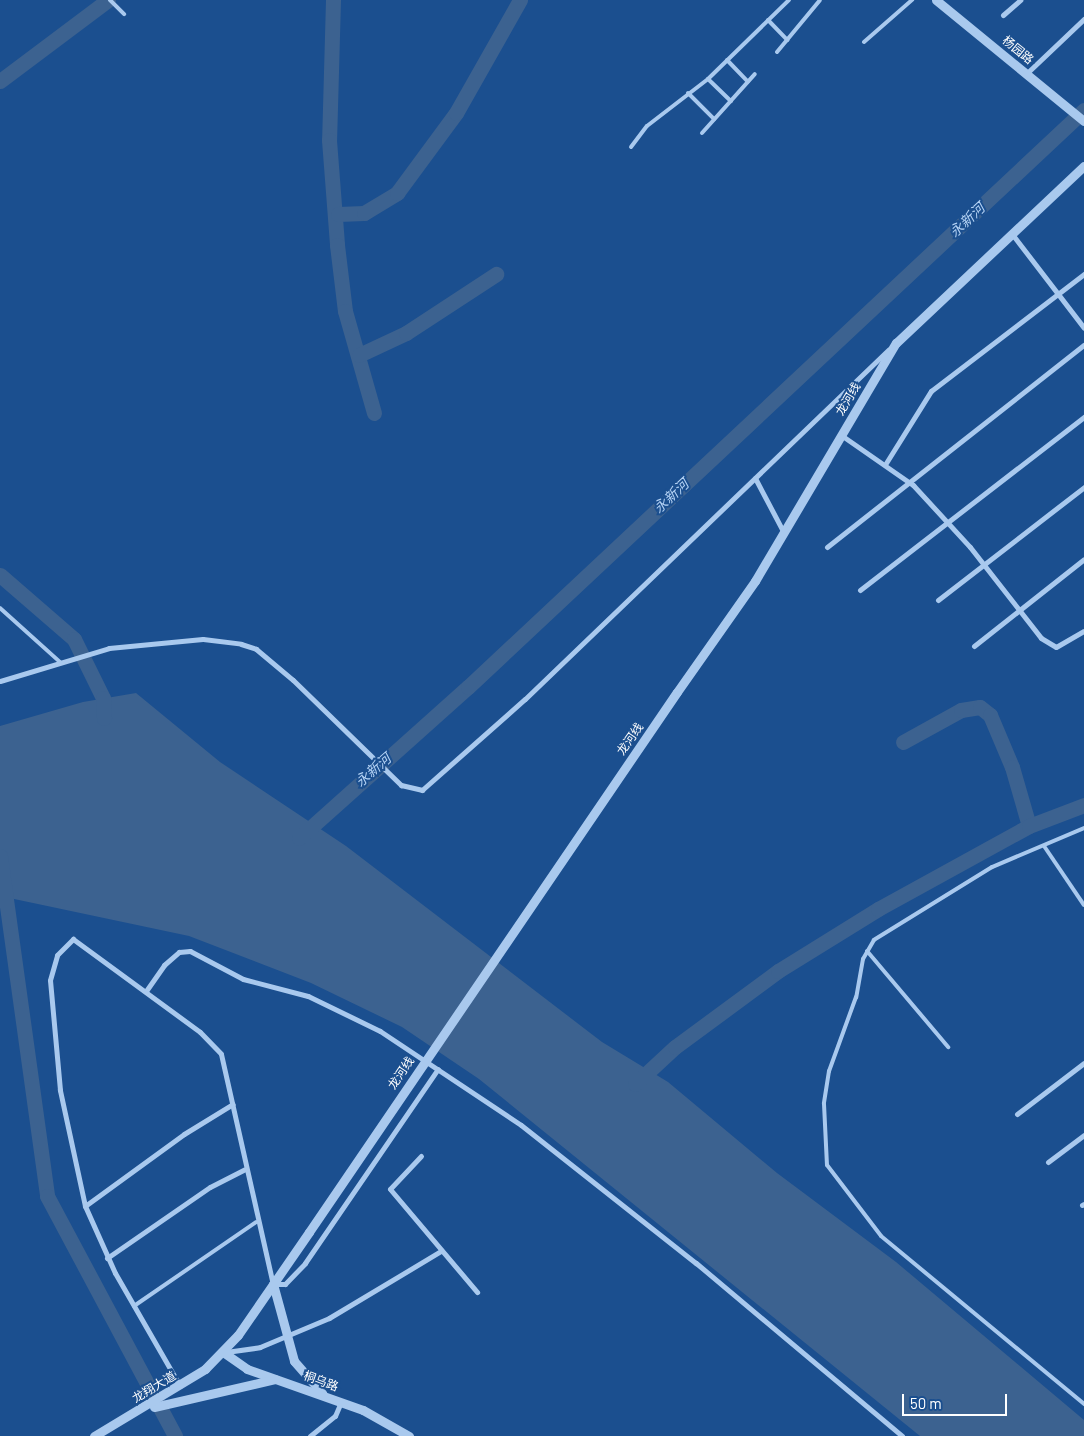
<!DOCTYPE html>
<meta charset="utf-8">
<style>
body{margin:0}
#map{position:relative;width:1084px;height:1436px;overflow:hidden;background:#1b4f8f;font-family:Barlow,"Noto Sans SC",sans-serif}
div>[style]{position:absolute}
[style*='--x']{left:calc(var(--x)*1px);top:calc(var(--y)*1px);width:calc(var(--w)*1px);rotate:calc(var(--a)*1deg)}
.water>*{inset:0;background:#3c6290}
.canal>*{height:15px;margin:-7.5px;padding:0 7.5px;transform-origin:7.5px;border-radius:7.5px;background:#3c6290}
.service>*{height:4px;margin:-2px;padding:0 2px;transform-origin:2px;border-radius:2px;background:#a9c9ee}
.minor>*{height:5px;margin:-2.5px;padding:0 2.5px;transform-origin:2.5px;border-radius:2.5px;background:#a9c9ee}
.tertiary>*{height:9px;margin:-4.5px;padding:0 4.5px;transform-origin:4.5px;border-radius:4.5px;background:#a9c9ee}
.tertiary-bridge>*{height:9px;margin:-4.5px;padding:0 4.5px;transform-origin:4.5px;border-radius:4.5px;background:#a9c9ee}
span{translate:-50% -50%;white-space:nowrap;text-align:center;line-height:1.15;-webkit-text-stroke:4px #1b4f8f;paint-order:stroke}
.street-label{font-size:12px;color:#fff}
.water-label{font-size:14px;color:#b5d3f5;font-style:italic}
.scale{position:absolute;left:902px;top:1394px;width:105px;height:22px;box-sizing:border-box;border:2px solid #fff;border-top:0;padding-left:6px;font-size:15px;line-height:18px;white-space:nowrap;color:#fff;-webkit-text-stroke:4px #1b4f8f;paint-order:stroke}
</style>
<div id="map">
<div class="water">
<i style="clip-path:polygon(136px 693px,220px 762px,346px 846px,602px 1042px,668px 1082px,777px 1173px,896px 1262px,1084px 1420px,1084px 1436px,920px 1436px,479px 1079px,402px 1027px,311px 983px,189px 936px,0 896px,0 726px,83px 702px)"></i>
</div>
<div class="canal">
<i style="--x:333;--y:0;--w:140;--a:91.6"></i>
<i style="--x:329;--y:140;--w:105;--a:85.6"></i>
<i style="--x:337;--y:245;--w:66;--a:83.1"></i>
<i style="--x:345;--y:311;--w:106;--a:74.1"></i>
<i style="--x:0;--y:81;--w:135;--a:-36.9"></i>
<i style="--x:338;--y:214;--w:26;--a:-2"></i>
<i style="--x:364;--y:213;--w:39;--a:-31"></i>
<i style="--x:397;--y:193;--w:99;--a:-53.6"></i>
<i style="--x:456;--y:113;--w:130;--a:-60.5"></i>
<i style="--x:359;--y:355;--w:52;--a:-25.1"></i>
<i style="--x:406;--y:333;--w:108;--a:-33.2"></i>
<i style="--x:0;--y:575;--w:98;--a:40.9"></i>
<i style="--x:74;--y:639;--w:66;--a:63.8"></i>
<i style="--x:103;--y:698;--w:20;--a:87"></i>
<i style="--x:903;--y:742;--w:66;--a:-28.9"></i>
<i style="--x:961;--y:710;--w:19;--a:-9"></i>
<i style="--x:980;--y:707;--w:13;--a:39"></i>
<i style="--x:990;--y:715;--w:56;--a:67.1"></i>
<i style="--x:1012;--y:767;--w:61;--a:73.9"></i>
<i style="--x:299;--y:838;--w:227;--a:-41.8"></i>
<i style="--x:468;--y:687;--w:844;--a:-43.13"></i>
<i style="--x:0;--y:856;--w:343;--a:82.1"></i>
<i style="--x:47;--y:1196;--w:272;--a:61.9"></i>
<i style="--x:635;--y:1084;--w:54;--a:-42.8"></i>
<i style="--x:675;--y:1047;--w:128;--a:-36.4"></i>
<i style="--x:778;--y:971;--w:118;--a:-31.8"></i>
<i style="--x:878;--y:909;--w:172;--a:-28.8"></i>
<i style="--x:1029;--y:826;--w:59;--a:-20.9"></i>
</div>
<div class="service">
<i style="--x:110;--y:0;--w:20;--a:45"></i>
<i style="--x:768;--y:20;--w:28;--a:46"></i>
<i style="--x:864;--y:42;--w:64;--a:-41.2"></i>
<i style="--x:777;--y:52;--w:67;--a:-50.4"></i>
<i style="--x:727;--y:60;--w:30;--a:46"></i>
<i style="--x:708;--y:79;--w:32;--a:44"></i>
<i style="--x:688;--y:93;--w:37;--a:45"></i>
<i style="--x:702;--y:133;--w:79;--a:-48.1"></i>
<i style="--x:631;--y:147;--w:26;--a:-53"></i>
<i style="--x:647;--y:126;--w:77;--a:-37.6"></i>
<i style="--x:708;--y:79;--w:113;--a:-44.3"></i>
<i style="--x:0;--y:608;--w:82;--a:42"></i>
<i style="--x:1084;--y:828;--w:100;--a:157"></i>
<i style="--x:992;--y:867;--w:139;--a:148.3"></i>
<i style="--x:874;--y:940;--w:22;--a:120"></i>
<i style="--x:863;--y:959;--w:39;--a:100"></i>
<i style="--x:856;--y:997;--w:79;--a:110"></i>
<i style="--x:829;--y:1071;--w:33;--a:99"></i>
<i style="--x:824;--y:1104;--w:61;--a:87.2"></i>
<i style="--x:827;--y:1165;--w:89;--a:52.7"></i>
<i style="--x:881;--y:1236;--w:264;--a:39.6"></i>
<i style="--x:1044;--y:846;--w:71;--a:55.9"></i>
<i style="--x:867;--y:951;--w:126;--a:49.8"></i>
<i style="--x:134;--y:1306;--w:148;--a:-34.5"></i>
</div>
<div class="minor">
<i style="--x:1003;--y:15;--w:23;--a:-41"></i>
<i style="--x:1027;--y:73;--w:79;--a:-43.5"></i>
<i style="--x:1012;--y:234;--w:118;--a:52.5"></i>
<i style="--x:841;--y:435;--w:88;--a:34.8"></i>
<i style="--x:913;--y:485;--w:84;--a:47.4"></i>
<i style="--x:970;--y:547;--w:115;--a:52"></i>
<i style="--x:1041;--y:638;--w:17;--a:31"></i>
<i style="--x:1056;--y:647;--w:32;--a:-30"></i>
<i style="--x:886;--y:463;--w:85;--a:-58"></i>
<i style="--x:931;--y:391;--w:193;--a:-37.4"></i>
<i style="--x:755;--y:478;--w:60;--a:62.2"></i>
<i style="--x:827;--y:547;--w:327;--a:-38.2"></i>
<i style="--x:860;--y:590;--w:283;--a:-37.7"></i>
<i style="--x:938;--y:600;--w:185;--a:-37.7"></i>
<i style="--x:974;--y:646;--w:140;--a:-38.3"></i>
<i style="--x:0;--y:681;--w:114;--a:-16.8"></i>
<i style="--x:109;--y:648;--w:94;--a:-5.5"></i>
<i style="--x:203;--y:639;--w:38;--a:7"></i>
<i style="--x:241;--y:644;--w:16;--a:18"></i>
<i style="--x:256;--y:649;--w:48;--a:40"></i>
<i style="--x:293;--y:680;--w:151;--a:44.2"></i>
<i style="--x:401;--y:785;--w:22;--a:13"></i>
<i style="--x:422;--y:790;--w:137;--a:-41.5"></i>
<i style="--x:525;--y:699;--w:504;--a:-43.87"></i>
<i style="--x:146;--y:991;--w:32;--a:-55"></i>
<i style="--x:164;--y:965;--w:20;--a:-41"></i>
<i style="--x:179;--y:952;--w:11;--a:-5"></i>
<i style="--x:190;--y:951;--w:60;--a:27.8"></i>
<i style="--x:243;--y:979;--w:67;--a:14.7"></i>
<i style="--x:308;--y:996;--w:80;--a:25.9"></i>
<i style="--x:380;--y:1031;--w:169;--a:33.7"></i>
<i style="--x:521;--y:1125;--w:223;--a:38.3"></i>
<i style="--x:696;--y:1263;--w:269;--a:40"></i>
<i style="--x:1017;--y:1114;--w:84;--a:-37.3"></i>
<i style="--x:421;--y:1156;--w:45;--a:133.2"></i>
<i style="--x:390;--y:1189;--w:135;--a:49.8"></i>
<i style="--x:1048;--y:1162;--w:45;--a:-36.9"></i>
<i style="--x:1082;--y:1205;--w:2;--a:-27"></i>
<i style="--x:85;--y:1206;--w:122;--a:-36"></i>
<i style="--x:184;--y:1134;--w:57;--a:-31.5"></i>
<i style="--x:107;--y:1258;--w:125;--a:-34.6"></i>
<i style="--x:210;--y:1187;--w:39;--a:-27"></i>
<i style="--x:226;--y:1352;--w:34;--a:-8"></i>
<i style="--x:260;--y:1347;--w:75;--a:-22.8"></i>
<i style="--x:329;--y:1318;--w:131;--a:-30.9"></i>
<i style="--x:180;--y:1386;--w:130;--a:-119.9"></i>
<i style="--x:115;--y:1273;--w:73;--a:-114.1"></i>
<i style="--x:85;--y:1206;--w:119;--a:-102.2"></i>
<i style="--x:60;--y:1090;--w:110;--a:-95.2"></i>
<i style="--x:50;--y:980;--w:26;--a:-74"></i>
<i style="--x:57;--y:955;--w:23;--a:-45"></i>
<i style="--x:73;--y:939;--w:157;--a:36.2"></i>
<i style="--x:200;--y:1032;--w:30;--a:46"></i>
<i style="--x:221;--y:1054;--w:236;--a:77.3"></i>
<i style="--x:273;--y:1284;--w:12;--a:0"></i>
<i style="--x:285;--y:1284;--w:29;--a:-46"></i>
<i style="--x:305;--y:1263;--w:235;--a:-55.6"></i>
<i style="--x:310;--y:1436;--w:32;--a:-39"></i>
<i style="--x:335;--y:1416;--w:15;--a:-67"></i>
</div>
<div class="tertiary">
<i style="--x:936;--y:0;--w:191;--a:39.3"></i>
<i style="--x:677;--y:692;--w:136;--a:-54.9"></i>
<i style="--x:755;--y:581;--w:277;--a:-59.4"></i>
<i style="--x:896;--y:343;--w:258;--a:-43.3"></i>
<i style="--x:273;--y:1284;--w:80;--a:74.7"></i>
<i style="--x:294;--y:1361;--w:43;--a:48.8"></i>
<i style="--x:223;--y:1352;--w:29;--a:35"></i>
<i style="--x:247;--y:1369;--w:123;--a:19.5"></i>
<i style="--x:363;--y:1410;--w:53;--a:29.5"></i>
<i style="--x:154;--y:1407;--w:124;--a:-13"></i>
<i style="--x:94;--y:1436;--w:130;--a:-31.1"></i>
<i style="--x:205;--y:1369;--w:47;--a:-45.9"></i>
<i style="--x:238;--y:1335;--w:125;--a:-55.4"></i>
</div>
<div class="tertiary-bridge">
<i style="--x:309;--y:1232;--w:653;--a:-55.73"></i>
</div>
<div class="street-label">
<span style="left:1018px;top:50px;rotate:39deg">杨园路</span>
<span style="left:848px;top:399px;rotate:-59deg">龙河线</span>
<span style="left:630px;top:739px;rotate:-55deg">龙河线</span>
<span style="left:401px;top:1073px;rotate:-56deg">龙河线</span>
<span style="left:321px;top:1381px;rotate:20deg">桐乌路</span>
<span style="left:154px;top:1387px;rotate:-31deg">龙翔大道</span>
</div>
<div class="water-label">
<span style="left:967px;top:220px;rotate:-43deg">永新河</span>
<span style="left:671px;top:496px;rotate:-43deg">永新河</span>
<span style="left:373px;top:770px;rotate:-41deg">永新河</span>
</div>
<div class="scale">50 m</div>
</div>
